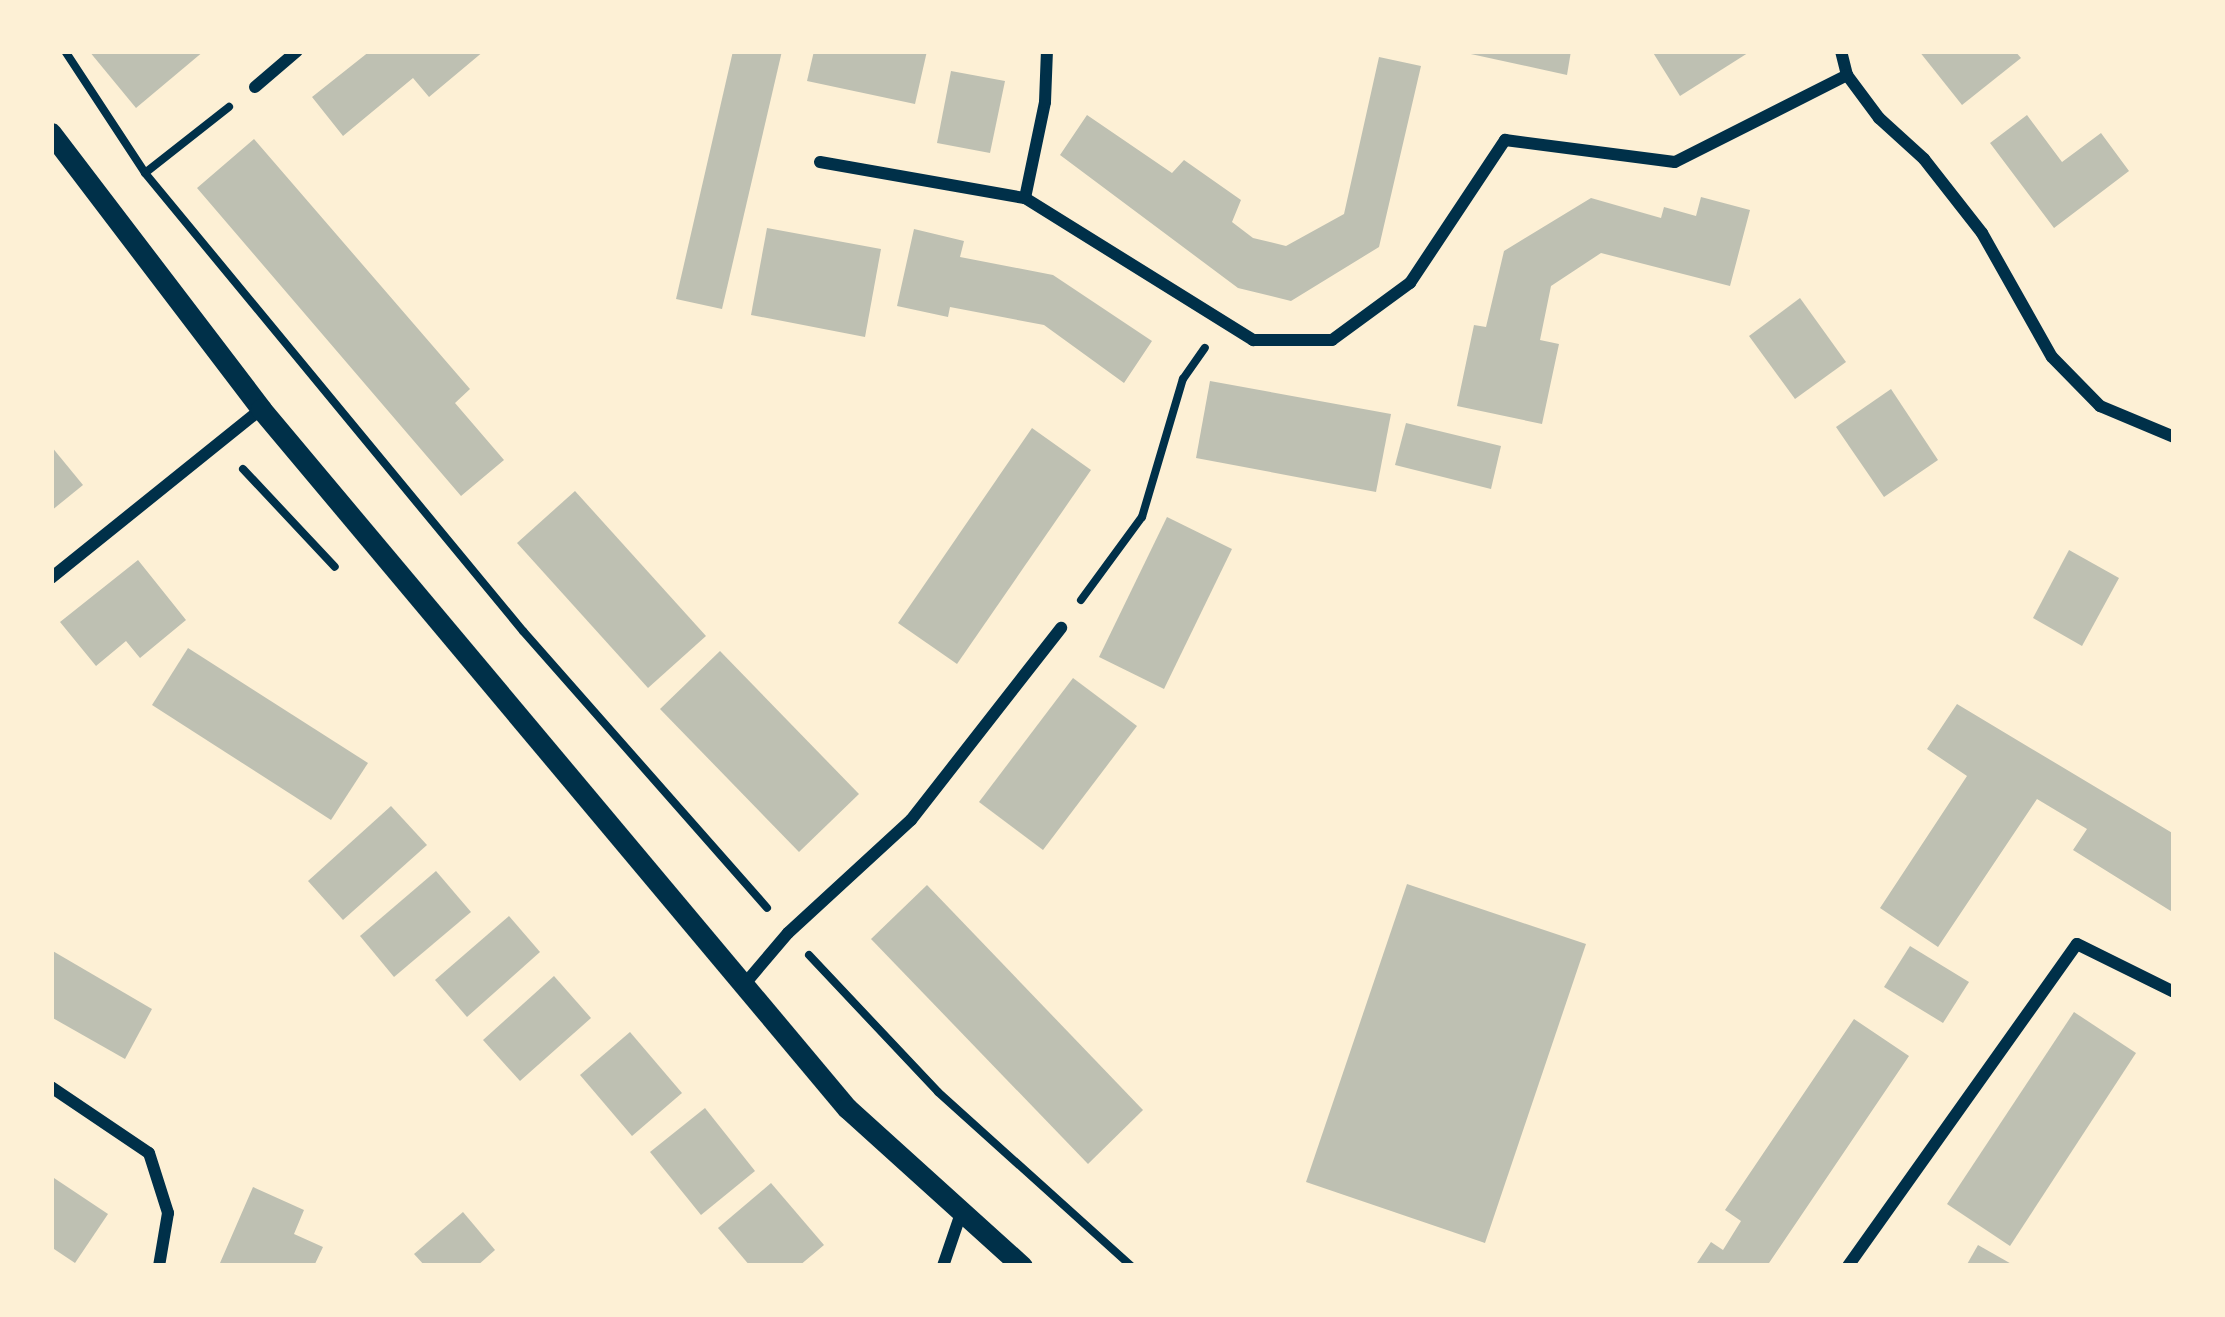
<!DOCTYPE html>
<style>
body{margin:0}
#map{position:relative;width:2225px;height:1317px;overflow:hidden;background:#fdf0d5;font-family:"Archivo Narrow",sans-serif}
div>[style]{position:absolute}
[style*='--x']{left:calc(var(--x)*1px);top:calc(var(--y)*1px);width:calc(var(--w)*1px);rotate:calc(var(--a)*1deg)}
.building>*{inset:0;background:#bec0b2}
.path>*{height:8px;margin:-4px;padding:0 4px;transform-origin:4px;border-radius:4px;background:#003049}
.minor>*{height:12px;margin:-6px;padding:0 6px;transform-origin:6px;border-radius:6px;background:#003049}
.tertiary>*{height:21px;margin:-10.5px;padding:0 10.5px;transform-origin:10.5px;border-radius:10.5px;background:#003049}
span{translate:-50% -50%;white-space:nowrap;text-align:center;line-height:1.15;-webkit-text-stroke:9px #fdf0d5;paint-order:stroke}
.frame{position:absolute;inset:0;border:54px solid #fdf0d5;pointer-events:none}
</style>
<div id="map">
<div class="building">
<i style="clip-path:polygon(89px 51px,204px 51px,136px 108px)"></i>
<i style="clip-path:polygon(370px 51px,484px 51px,429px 97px,413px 78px,343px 136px,312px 97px)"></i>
<i style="clip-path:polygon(733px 51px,782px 51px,722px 309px,676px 299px)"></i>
<i style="clip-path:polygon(814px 51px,927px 51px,915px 104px,807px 81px)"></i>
<i style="clip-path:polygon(1457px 51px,1571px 51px,1567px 75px)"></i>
<i style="clip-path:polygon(1652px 51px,1751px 51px,1680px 96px)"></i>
<i style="clip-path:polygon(1919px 51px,2015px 51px,2021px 58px,1962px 105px)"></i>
<i style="clip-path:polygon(1379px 57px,1421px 66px,1379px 247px,1291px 301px,1238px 288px,1060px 155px,1087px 115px,1172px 173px,1184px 160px,1241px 200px,1232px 222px,1253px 238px,1286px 246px,1344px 214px)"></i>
<i style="clip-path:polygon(951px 71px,1005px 81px,990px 153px,937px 143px)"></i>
<i style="clip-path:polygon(2027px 115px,2062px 162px,2101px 133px,2129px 171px,2054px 228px,1990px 143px)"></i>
<i style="clip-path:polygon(254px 139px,470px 389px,455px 403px,504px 460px,461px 496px,197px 188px)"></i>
<i style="clip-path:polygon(1701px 197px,1750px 210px,1730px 286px,1601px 253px,1551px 286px,1540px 340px,1559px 344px,1542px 424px,1457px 406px,1474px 325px,1486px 327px,1504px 251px,1591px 198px,1661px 218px,1664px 207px,1696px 216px)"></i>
<i style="clip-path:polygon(767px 228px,881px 249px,865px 337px,751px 315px)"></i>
<i style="clip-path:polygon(914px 229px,964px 241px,960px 257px,1053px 275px,1152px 341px,1124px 383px,1044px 325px,950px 307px,948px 317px,897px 306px)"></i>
<i style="clip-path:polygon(1800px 298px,1846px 362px,1795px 399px,1749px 336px)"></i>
<i style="clip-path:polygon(1210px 381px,1391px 414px,1376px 492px,1196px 458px)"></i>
<i style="clip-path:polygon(1891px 389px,1938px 460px,1884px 497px,1836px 427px)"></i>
<i style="clip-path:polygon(1406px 423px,1501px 446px,1491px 489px,1395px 465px)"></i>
<i style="clip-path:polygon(1032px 428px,1091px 470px,957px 664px,898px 623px)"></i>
<i style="clip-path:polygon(51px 446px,83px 485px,51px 511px)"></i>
<i style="clip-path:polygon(575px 491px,706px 636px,648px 688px,517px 543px)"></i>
<i style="clip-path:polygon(1167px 517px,1232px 549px,1164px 689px,1099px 657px)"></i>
<i style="clip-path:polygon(2069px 550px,2119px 578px,2082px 646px,2033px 618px)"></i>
<i style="clip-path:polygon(138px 560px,186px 620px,140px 658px,126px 641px,96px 666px,60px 622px)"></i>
<i style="clip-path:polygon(188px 648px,368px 763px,331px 820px,152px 705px)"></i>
<i style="clip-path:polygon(720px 651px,859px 794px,799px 852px,660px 709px)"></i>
<i style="clip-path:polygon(1073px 678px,1137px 726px,1043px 850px,979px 802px)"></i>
<i style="clip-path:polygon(1957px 704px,2174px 834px,2174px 913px,2073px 850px,2087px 829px,2037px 799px,1938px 947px,1880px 908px,1967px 776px,1927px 749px)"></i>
<i style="clip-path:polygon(391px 806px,427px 845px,343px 920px,308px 881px)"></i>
<i style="clip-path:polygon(436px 871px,471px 912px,394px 977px,360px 936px)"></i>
<i style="clip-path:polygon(1407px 884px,1586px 944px,1485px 1243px,1306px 1182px)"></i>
<i style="clip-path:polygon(927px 885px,1143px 1110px,1088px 1164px,871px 939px)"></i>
<i style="clip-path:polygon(509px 916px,540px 952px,467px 1017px,435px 980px)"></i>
<i style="clip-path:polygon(1910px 946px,1969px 982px,1943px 1023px,1884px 987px)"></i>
<i style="clip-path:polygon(51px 950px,152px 1009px,125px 1059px,51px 1017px)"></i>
<i style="clip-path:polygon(554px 976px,591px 1018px,520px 1081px,483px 1040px)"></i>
<i style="clip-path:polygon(2074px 1012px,2136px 1053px,2010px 1246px,1947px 1204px)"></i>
<i style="clip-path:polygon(1854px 1019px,1909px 1056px,1767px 1266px,1695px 1266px,1711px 1242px,1723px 1250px,1741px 1221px,1725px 1210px)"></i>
<i style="clip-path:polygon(630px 1032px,682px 1093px,632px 1136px,580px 1075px)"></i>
<i style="clip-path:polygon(705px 1108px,755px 1171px,701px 1215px,650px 1152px)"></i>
<i style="clip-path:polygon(51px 1176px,108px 1214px,75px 1263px,51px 1247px)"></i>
<i style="clip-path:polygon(771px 1183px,824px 1245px,799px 1266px,750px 1266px,718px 1228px)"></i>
<i style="clip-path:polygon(253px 1187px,304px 1210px,294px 1234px,323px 1247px,314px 1266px,220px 1263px)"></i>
<i style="clip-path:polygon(463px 1212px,495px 1250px,477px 1266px,425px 1266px,414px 1254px)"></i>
<i style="clip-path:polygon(1978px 1245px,2015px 1266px,1966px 1266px)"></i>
</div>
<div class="path">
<i style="--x:65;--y:51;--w:146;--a:56.7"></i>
<i style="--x:145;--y:173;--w:594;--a:50.47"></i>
<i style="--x:523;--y:631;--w:369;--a:48.6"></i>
<i style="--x:145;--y:173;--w:107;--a:-38.2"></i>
<i style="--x:243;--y:469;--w:134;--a:46.8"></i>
<i style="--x:1081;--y:600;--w:103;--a:-53.7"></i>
<i style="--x:1142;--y:517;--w:144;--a:-73.5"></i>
<i style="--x:1183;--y:379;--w:38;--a:-55"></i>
<i style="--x:809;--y:955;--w:188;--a:46.7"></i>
<i style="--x:938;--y:1092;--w:260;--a:42"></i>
</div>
<div class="minor">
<i style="--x:1841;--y:51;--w:25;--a:76"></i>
<i style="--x:1847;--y:75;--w:54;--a:53.3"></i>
<i style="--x:1879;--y:118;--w:61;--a:42.3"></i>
<i style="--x:1924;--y:159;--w:94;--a:51.9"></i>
<i style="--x:1982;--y:233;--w:142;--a:60.6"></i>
<i style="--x:2052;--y:357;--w:69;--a:45.6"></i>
<i style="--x:2100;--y:406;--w:80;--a:22.7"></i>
<i style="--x:255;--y:87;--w:55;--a:-40.6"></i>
<i style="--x:820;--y:162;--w:208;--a:10"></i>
<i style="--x:1025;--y:198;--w:269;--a:31.9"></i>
<i style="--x:1253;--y:340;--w:79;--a:0"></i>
<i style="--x:1332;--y:340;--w:97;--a:-36.2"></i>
<i style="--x:1410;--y:283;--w:172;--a:-56.4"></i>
<i style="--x:1505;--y:140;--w:171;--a:7.4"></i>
<i style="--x:1675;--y:162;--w:193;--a:-26.8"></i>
<i style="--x:1025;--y:198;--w:98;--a:-78.2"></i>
<i style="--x:1045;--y:102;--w:51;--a:-87.8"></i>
<i style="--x:51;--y:578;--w:270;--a:-38.8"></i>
<i style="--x:743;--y:986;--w:70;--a:-49.7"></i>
<i style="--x:788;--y:933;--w:167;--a:-42.6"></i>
<i style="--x:911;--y:820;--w:244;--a:-52"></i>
<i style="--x:51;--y:1087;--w:118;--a:34"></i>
<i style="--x:149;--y:1153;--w:63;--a:72.4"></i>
<i style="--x:168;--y:1213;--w:54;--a:99.6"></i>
<i style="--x:943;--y:1266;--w:53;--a:-71.2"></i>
<i style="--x:1848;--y:1266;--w:395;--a:-54.6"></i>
<i style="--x:2077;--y:944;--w:108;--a:26.3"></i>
</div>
<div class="tertiary">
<i style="--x:51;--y:133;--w:347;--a:52.7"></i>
<i style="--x:261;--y:409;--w:912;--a:50.03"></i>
<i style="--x:847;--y:1108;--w:236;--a:42.1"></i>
</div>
<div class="frame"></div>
</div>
